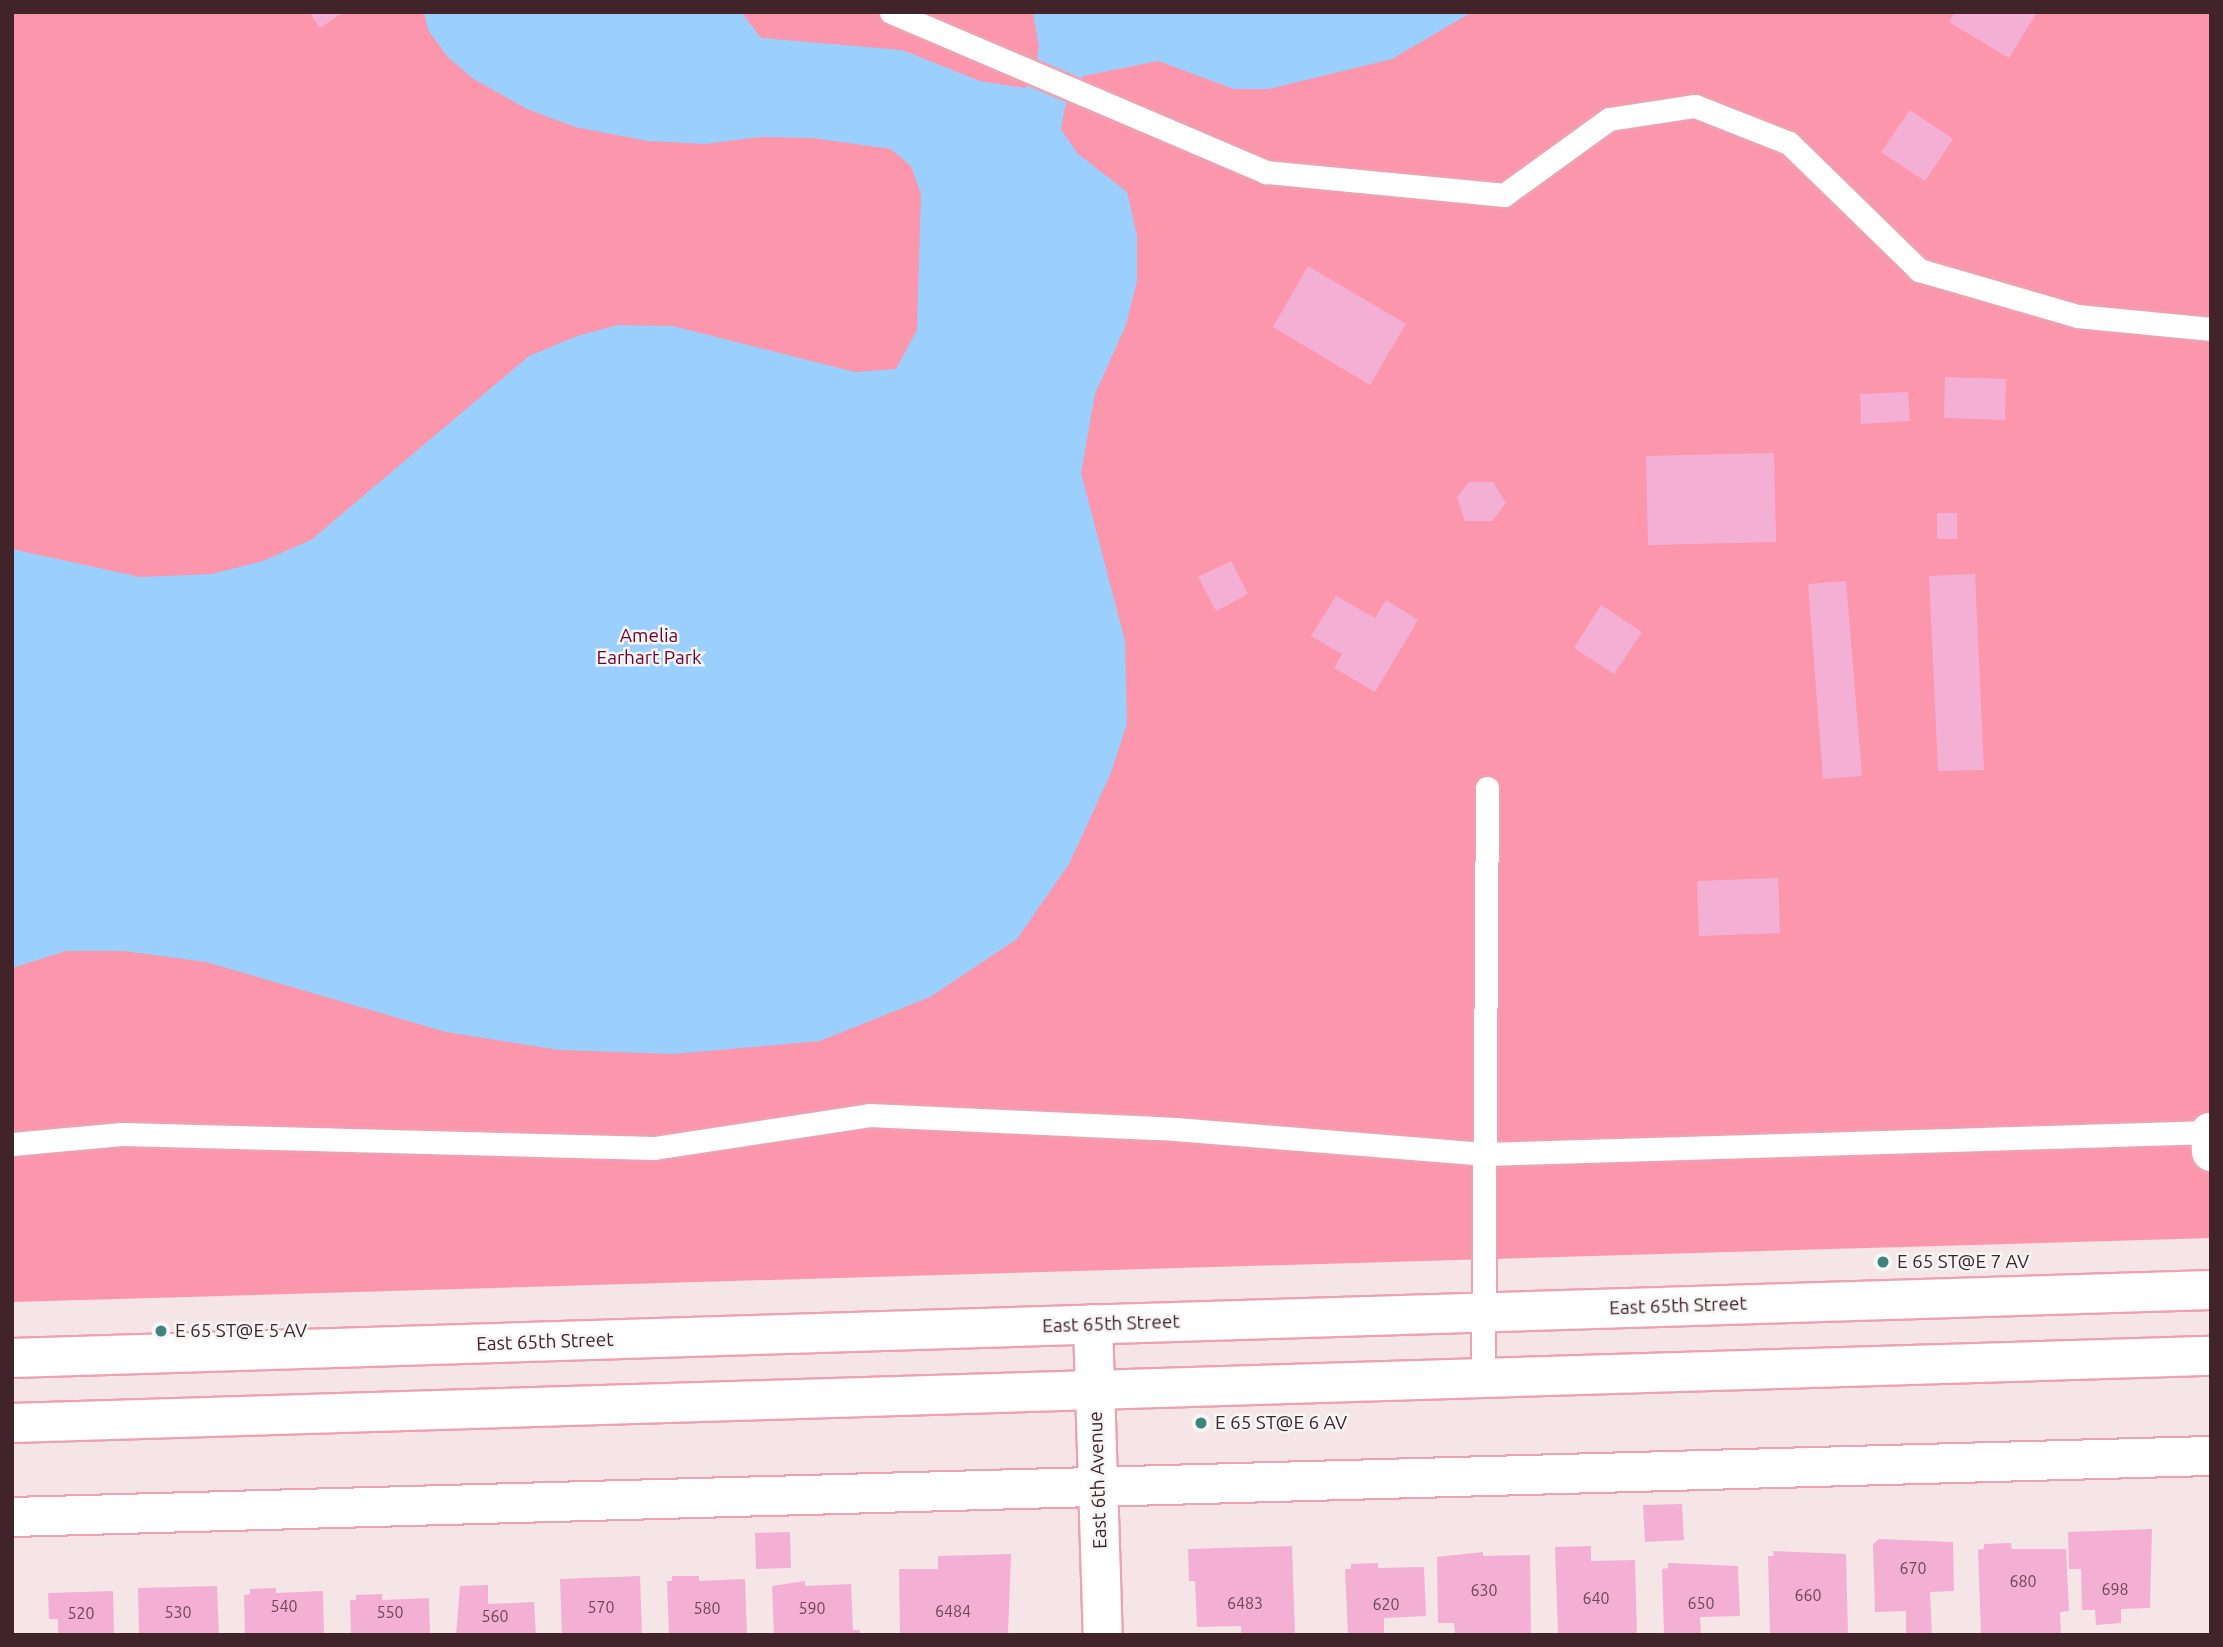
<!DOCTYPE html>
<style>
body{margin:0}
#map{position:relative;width:2223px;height:1647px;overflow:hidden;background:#f5e5e7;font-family:Ubuntu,sans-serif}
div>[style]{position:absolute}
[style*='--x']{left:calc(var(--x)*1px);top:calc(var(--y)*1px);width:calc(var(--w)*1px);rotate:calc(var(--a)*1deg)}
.green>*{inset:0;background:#fb96ac}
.water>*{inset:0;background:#9acffe}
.building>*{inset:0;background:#f4b0d4}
.roads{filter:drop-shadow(2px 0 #eea2b1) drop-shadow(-2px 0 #eea2b1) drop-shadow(0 2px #eea2b1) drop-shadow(0 -2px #eea2b1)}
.lane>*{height:23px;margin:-11.5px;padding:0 11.5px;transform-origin:11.5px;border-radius:11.5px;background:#fff}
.street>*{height:38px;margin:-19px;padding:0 19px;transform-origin:19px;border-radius:19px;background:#fff}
.secondary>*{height:38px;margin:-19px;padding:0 19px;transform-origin:19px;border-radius:19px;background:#fff}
.dots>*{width:19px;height:19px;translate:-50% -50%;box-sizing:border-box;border:4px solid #f6f6f6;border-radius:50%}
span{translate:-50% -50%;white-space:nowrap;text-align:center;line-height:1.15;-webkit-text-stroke:5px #f6f6f6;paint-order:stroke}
.number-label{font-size:16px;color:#6e4654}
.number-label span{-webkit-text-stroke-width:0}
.park-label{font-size:19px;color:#6e002e}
.poi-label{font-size:19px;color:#41232a}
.left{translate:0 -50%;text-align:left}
.street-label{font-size:19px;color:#41232a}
.frame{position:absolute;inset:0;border:14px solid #41232a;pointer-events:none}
</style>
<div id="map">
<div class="green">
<i style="clip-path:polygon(12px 12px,2211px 12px,2211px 1238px,12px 1302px)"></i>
</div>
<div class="water">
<i style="clip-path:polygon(424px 12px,741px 12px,761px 38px,902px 50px,980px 81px,1025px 88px,1035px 74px,1039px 46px,1033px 12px,1472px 12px,1392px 59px,1269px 89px,1234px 89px,1158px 61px,1083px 76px,1065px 107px,1061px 129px,1077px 153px,1127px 192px,1137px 236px,1137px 281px,1126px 325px,1095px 394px,1081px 473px,1125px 641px,1127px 724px,1110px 775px,1069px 864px,1017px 939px,930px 997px,820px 1041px,673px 1054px,559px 1050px,446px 1032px,206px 962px,124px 951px,66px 951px,12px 968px,12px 549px,140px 577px,212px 574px,263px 561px,311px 540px,529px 356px,577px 336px,618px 325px,673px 326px,855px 372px,896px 369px,917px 330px,921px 194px,911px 166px,891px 149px,812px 138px,760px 137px,705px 144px,647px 141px,575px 127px,527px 109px,472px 78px,448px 57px,428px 30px)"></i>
</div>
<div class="building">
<i style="clip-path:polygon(315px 12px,339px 12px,340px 14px,320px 28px,311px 15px)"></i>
<i style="clip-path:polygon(1955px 12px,2037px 12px,2009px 58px,1949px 22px)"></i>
<i style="clip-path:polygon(1910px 110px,1953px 139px,1925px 181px,1881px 152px)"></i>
<i style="clip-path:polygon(1308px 266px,1406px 324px,1370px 385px,1273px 327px)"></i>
<i style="clip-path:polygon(1945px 377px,2006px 379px,2005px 420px,1944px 418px)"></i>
<i style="clip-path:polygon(1908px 392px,1910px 421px,1861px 424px,1860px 394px)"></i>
<i style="clip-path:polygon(1774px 453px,1776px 542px,1648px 545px,1646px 456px)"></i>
<i style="clip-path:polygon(1469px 482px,1493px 482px,1506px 503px,1492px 521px,1465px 521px,1457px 497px)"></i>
<i style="clip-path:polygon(1937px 513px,1957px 513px,1957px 539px,1937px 539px)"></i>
<i style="clip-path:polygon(1231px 561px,1248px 594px,1216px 611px,1198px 577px)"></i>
<i style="clip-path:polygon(1975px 574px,1984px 770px,1938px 771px,1929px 576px)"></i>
<i style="clip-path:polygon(1846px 581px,1862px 776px,1823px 779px,1808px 584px)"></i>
<i style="clip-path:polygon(1336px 596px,1375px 618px,1386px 600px,1418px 620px,1375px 692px,1334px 668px,1342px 654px,1311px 636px)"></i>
<i style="clip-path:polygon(1601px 605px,1642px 632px,1614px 674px,1574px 648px)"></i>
<i style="clip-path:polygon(1778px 878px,1780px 933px,1699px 936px,1697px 881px)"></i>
<i style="clip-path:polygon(1682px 1504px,1684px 1540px,1645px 1542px,1643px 1505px)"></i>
<i style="clip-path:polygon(2152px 1529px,2150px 1608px,2121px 1609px,2121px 1623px,2096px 1625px,2095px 1610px,2082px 1610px,2081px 1569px,2069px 1569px,2068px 1532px)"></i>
<i style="clip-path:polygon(790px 1532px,791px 1568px,756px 1569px,755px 1533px)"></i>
<i style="clip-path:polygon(1879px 1539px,1953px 1542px,1954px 1591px,1930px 1592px,1932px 1635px,1906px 1635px,1906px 1611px,1875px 1612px,1873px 1544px)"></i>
<i style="clip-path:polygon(2011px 1543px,2012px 1549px,2066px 1549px,2069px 1611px,2060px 1612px,2061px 1635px,1981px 1634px,1978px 1550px,1984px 1549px,1984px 1544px)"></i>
<i style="clip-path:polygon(1292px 1546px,1295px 1635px,1241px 1635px,1241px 1626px,1197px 1627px,1195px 1581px,1189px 1581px,1188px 1549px)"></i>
<i style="clip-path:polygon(1591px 1546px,1591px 1561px,1635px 1560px,1637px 1635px,1558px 1635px,1555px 1547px)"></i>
<i style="clip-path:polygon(1773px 1551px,1846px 1554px,1848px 1635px,1770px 1635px,1768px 1556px,1774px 1556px)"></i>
<i style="clip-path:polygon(1483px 1552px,1483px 1556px,1530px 1555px,1531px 1634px,1455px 1635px,1454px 1623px,1438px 1623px,1437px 1557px)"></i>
<i style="clip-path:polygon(1011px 1554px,1008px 1634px,900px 1635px,899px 1569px,938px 1569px,938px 1556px)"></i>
<i style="clip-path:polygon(1378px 1563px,1378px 1568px,1424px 1567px,1426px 1616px,1384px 1618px,1384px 1635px,1348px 1635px,1345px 1569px,1351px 1569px,1351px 1564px)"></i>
<i style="clip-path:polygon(1668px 1563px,1738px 1566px,1740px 1616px,1700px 1617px,1701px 1635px,1664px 1635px,1662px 1569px,1668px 1568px)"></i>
<i style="clip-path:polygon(640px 1576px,642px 1635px,562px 1635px,560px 1579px)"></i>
<i style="clip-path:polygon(672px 1576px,699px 1576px,699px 1581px,745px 1579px,747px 1635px,669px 1635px,667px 1581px,672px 1581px)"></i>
<i style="clip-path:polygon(805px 1581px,805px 1586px,851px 1584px,853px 1630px,860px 1630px,860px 1635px,774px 1635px,772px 1586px)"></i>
<i style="clip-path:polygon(488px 1585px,488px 1604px,534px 1602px,536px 1635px,456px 1635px,460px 1586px)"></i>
<i style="clip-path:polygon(217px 1586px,219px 1635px,139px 1635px,138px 1588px)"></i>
<i style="clip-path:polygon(276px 1588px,276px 1593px,323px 1591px,324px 1635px,245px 1635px,244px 1595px,250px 1594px,250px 1589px)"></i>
<i style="clip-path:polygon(113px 1591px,114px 1635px,58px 1635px,58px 1619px,49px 1619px,48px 1593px)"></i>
<i style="clip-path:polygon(382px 1594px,382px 1600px,429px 1598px,430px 1635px,351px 1635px,350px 1600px,356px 1600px,356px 1595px)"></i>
</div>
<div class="roads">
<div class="lane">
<i style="--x:891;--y:12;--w:408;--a:23.1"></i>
<i style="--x:1266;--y:172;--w:239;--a:5.5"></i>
<i style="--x:1504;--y:195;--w:130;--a:-35.9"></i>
<i style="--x:1609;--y:119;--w:87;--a:-8.6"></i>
<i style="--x:1695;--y:106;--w:101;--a:21.5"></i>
<i style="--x:1789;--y:143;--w:182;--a:44.3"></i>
<i style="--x:1919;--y:270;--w:165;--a:16.2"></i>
<i style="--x:2077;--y:316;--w:135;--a:5.5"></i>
<i style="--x:12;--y:1144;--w:110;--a:-5.2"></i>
<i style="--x:122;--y:1134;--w:532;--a:1.51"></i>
<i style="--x:654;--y:1148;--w:218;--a:-8.7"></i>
<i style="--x:869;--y:1115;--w:306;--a:2.6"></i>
<i style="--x:1175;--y:1129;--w:310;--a:4.6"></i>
<i style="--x:1484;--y:1154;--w:727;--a:-1.73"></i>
<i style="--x:1483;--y:1378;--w:590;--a:-89.61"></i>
</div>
<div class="street">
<i style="--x:2210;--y:1132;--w:20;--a:87"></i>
<i style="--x:1093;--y:1324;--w:311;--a:88.2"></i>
<i style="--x:12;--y:1517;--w:2200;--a:-1.59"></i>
</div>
<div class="secondary">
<i style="--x:12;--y:1358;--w:2200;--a:-1.77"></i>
<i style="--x:12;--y:1423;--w:2200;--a:-1.75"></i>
</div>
</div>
<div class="dots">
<i style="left:1883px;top:1262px;background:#3d847c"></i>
<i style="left:161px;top:1331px;background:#3d847c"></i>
<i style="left:1201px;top:1423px;background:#3d847c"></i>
</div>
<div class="number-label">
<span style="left:1913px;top:1568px">670</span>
<span style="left:2023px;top:1581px">680</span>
<span style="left:2115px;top:1589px">698</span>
<span style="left:1484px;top:1590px">630</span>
<span style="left:1808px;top:1595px">660</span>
<span style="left:1596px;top:1598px">640</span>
<span style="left:1245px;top:1603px">6483</span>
<span style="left:1701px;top:1603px">650</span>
<span style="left:1386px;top:1604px">620</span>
<span style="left:284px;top:1606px">540</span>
<span style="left:601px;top:1607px">570</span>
<span style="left:707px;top:1608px">580</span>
<span style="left:812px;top:1608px">590</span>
<span style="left:953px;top:1611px">6484</span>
<span style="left:178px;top:1612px">530</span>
<span style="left:390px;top:1612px">550</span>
<span style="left:81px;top:1613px">520</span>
<span style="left:495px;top:1616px">560</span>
</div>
<div class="park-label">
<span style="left:649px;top:647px">Amelia<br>Earhart Park</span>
</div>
<div class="poi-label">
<span class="left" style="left:1897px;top:1262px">E 65 ST@E 7 AV</span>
<span class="left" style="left:175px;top:1331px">E 65 ST@E 5 AV</span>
<span class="left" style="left:1215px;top:1423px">E 65 ST@E 6 AV</span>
</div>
<div class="street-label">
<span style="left:1678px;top:1306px;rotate:-2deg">East 65th Street</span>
<span style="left:1111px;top:1324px;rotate:-2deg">East 65th Street</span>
<span style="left:545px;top:1342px;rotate:-2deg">East 65th Street</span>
<span style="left:1098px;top:1480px;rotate:-92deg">East 6th Avenue</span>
</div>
<div class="frame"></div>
</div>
